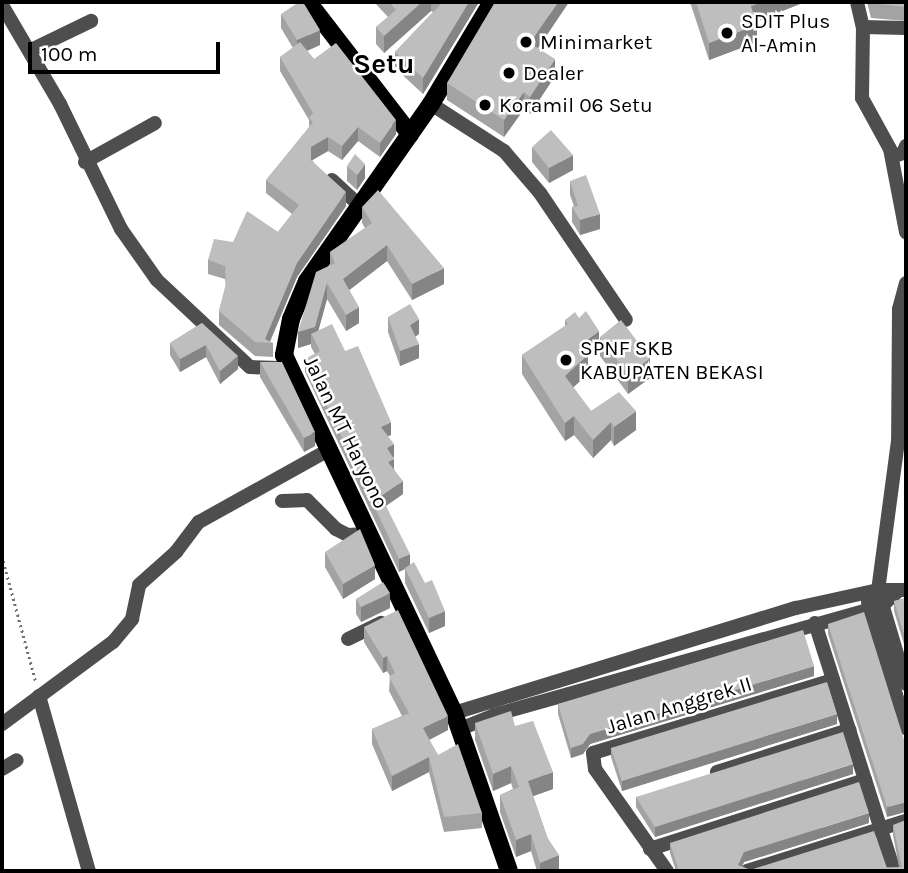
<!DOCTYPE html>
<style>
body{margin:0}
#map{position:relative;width:908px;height:873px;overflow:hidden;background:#fff;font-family:Karla,sans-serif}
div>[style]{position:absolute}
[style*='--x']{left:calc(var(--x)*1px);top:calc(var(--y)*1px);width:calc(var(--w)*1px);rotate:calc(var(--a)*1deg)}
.path>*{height:2.5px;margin-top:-1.25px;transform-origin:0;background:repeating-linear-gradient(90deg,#707070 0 2px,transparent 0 5.5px)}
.minor>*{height:14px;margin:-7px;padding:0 7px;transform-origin:7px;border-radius:7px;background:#4e4e4e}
.major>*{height:18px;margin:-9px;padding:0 9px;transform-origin:9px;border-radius:9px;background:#000}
.wall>*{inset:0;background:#a3a3a3}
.shaded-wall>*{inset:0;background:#858585}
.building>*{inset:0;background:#bebebe}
.dots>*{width:19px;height:19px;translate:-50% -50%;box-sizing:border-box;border:4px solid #fff;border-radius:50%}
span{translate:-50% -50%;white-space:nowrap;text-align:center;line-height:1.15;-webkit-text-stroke:5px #fff;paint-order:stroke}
.poi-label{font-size:21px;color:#000}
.left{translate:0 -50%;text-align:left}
.street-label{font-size:21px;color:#000}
.district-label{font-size:28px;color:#000;font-weight:700}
.frame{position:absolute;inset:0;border:4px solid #000;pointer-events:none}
.scale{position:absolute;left:28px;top:42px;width:192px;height:32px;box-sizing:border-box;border:4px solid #000;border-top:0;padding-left:9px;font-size:21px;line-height:24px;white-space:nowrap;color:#000;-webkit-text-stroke:5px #fff;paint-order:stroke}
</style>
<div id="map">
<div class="path">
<i style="--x:2;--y:556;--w:131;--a:74.9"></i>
</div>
<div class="minor">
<i style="--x:857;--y:2;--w:26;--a:77"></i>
<i style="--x:863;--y:27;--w:71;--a:90.8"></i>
<i style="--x:862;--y:98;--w:58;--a:61.2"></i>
<i style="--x:890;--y:149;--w:85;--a:79.1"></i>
<i style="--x:2;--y:5;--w:115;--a:59.6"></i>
<i style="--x:60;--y:104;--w:139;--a:64"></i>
<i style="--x:121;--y:229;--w:62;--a:54.8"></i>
<i style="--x:157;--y:280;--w:127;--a:43.1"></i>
<i style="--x:250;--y:367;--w:29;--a:2"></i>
<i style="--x:863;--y:27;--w:43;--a:1.3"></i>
<i style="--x:31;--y:50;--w:67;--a:-25.8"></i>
<i style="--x:431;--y:104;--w:87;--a:32.8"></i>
<i style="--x:504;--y:151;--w:55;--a:49.4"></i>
<i style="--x:540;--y:193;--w:153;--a:55.9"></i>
<i style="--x:892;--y:157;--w:12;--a:-20"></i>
<i style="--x:903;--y:153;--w:8;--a:-67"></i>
<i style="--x:85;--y:162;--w:80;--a:-29.1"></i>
<i style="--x:332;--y:180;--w:37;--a:43"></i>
<i style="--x:906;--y:283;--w:27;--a:105"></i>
<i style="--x:899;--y:309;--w:132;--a:90.4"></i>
<i style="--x:898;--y:441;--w:150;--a:97.6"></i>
<i style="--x:878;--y:590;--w:98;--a:73.4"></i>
<i style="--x:282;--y:501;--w:25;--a:-2"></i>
<i style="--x:307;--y:500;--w:41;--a:45"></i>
<i style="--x:336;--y:529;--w:13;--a:27"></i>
<i style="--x:348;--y:535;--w:22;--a:-3"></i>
<i style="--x:868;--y:602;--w:132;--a:73.2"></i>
<i style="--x:815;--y:623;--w:260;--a:72.3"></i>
<i style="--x:348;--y:639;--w:37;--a:-26"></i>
<i style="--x:39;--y:696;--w:182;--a:74.1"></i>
<i style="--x:454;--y:713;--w:358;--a:-17.1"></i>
<i style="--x:796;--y:608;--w:84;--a:-12.4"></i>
<i style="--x:878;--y:590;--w:28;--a:0"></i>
<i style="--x:2;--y:724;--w:138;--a:-36.5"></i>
<i style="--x:113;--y:642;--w:30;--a:-50"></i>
<i style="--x:132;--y:619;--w:35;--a:-78"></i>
<i style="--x:139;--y:585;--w:50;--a:-41.7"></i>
<i style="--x:176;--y:552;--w:38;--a:-53"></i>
<i style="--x:199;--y:522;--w:150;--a:-29.1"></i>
<i style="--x:460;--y:729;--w:37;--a:-22"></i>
<i style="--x:494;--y:715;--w:403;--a:-15.7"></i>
<i style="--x:882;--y:606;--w:21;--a:-43"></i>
<i style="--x:2;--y:769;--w:17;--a:-31"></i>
<i style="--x:717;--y:772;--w:139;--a:-17.7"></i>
<i style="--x:650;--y:849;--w:226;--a:-17.8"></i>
<i style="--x:667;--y:871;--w:125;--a:-125.2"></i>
<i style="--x:595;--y:769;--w:16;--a:-97"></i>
<i style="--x:593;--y:753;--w:251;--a:-16.9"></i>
<i style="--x:747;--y:871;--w:167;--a:-17.5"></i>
</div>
<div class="major">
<i style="--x:308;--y:2;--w:167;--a:52.3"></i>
<i style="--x:492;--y:2;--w:119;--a:120.9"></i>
<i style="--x:431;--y:104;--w:216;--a:125"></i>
<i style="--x:307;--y:281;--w:41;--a:112.8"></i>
<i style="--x:291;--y:319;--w:37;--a:101"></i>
<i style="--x:284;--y:355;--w:396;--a:64.6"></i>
<i style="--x:454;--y:713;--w:167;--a:70.8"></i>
</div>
<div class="wall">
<i style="clip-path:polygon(374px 2px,479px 2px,423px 94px,395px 68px,395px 52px,433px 12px,431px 11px,384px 53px,376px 44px,376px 27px,388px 17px)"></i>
<i style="clip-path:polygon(569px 2px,538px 48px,555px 76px,530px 114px,524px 109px,504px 137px,447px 100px,447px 83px)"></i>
<i style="clip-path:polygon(690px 2px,805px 2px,756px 22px,757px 42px,709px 60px)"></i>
<i style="clip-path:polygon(867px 2px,906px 2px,906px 21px,871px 18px)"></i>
<i style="clip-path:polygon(281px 14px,320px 45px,307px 51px,314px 59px,396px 134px,380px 157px,358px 141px,342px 160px,328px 151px,312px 160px,346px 206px,297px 277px,270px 342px,273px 343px,273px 357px,255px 356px,219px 325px,219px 311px,226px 286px,225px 279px,208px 274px,208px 260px,233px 242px,278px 232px,292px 214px,266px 193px,266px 180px,309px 128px,309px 120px,280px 71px,280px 57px,293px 48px,281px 28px)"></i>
<i style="clip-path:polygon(532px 147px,573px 170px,549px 183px,532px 162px)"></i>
<i style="clip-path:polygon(347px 166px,365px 178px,357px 190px,347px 181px)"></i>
<i style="clip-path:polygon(570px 181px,600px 229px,580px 235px,572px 222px,572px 207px,574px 206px,570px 195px)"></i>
<i style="clip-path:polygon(362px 207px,444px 284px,412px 300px,387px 261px,349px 290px,359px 323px,346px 331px,327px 299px,318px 331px,345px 351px,391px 435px,388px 436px,394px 457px,393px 458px,394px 469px,403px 494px,386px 506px,410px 564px,445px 626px,429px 633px,405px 583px,405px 569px,399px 572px,305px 372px,305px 359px,315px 354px,311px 347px,311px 344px,298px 348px,330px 265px,330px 252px,365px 228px,362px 223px)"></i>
<i style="clip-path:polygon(388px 317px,419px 334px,415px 337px,419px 358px,400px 366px,388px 332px)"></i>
<i style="clip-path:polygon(565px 320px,599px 349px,588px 357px,588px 374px,573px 387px,591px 411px,636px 430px,614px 446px,611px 440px,593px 458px,574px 435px,565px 441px,522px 374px,522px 355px,565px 326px)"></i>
<i style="clip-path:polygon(202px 323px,238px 369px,220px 384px,206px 357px,180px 372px,170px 355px,170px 343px)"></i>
<i style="clip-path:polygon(600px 337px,650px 378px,628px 394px,600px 356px)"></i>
<i style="clip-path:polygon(260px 362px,315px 446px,304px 452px,260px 377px)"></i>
<i style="clip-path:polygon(325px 552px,375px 579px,343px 599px,325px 567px)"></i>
<i style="clip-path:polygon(906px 598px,906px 651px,894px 611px,894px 601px)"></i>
<i style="clip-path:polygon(356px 599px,390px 608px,361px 622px,356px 614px)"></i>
<i style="clip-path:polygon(828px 624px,906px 746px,887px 817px,828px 634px)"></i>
<i style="clip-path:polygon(364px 627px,448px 730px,429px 740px,438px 755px,482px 813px,482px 828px,444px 832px,429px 772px,392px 791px,372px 744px,372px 729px,402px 716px,389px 691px,390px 676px,387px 671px,383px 673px,364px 642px)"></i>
<i style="clip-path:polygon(814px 676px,590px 744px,583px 754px,571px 758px,558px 714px,558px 704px)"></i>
<i style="clip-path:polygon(475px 723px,515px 726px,553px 789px,533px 796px,559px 871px,537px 871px,531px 851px,516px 857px,500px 812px,500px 795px,513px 789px,511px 783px,493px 791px,475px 740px)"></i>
<i style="clip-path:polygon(837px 724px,622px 791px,611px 757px,611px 748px)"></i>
<i style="clip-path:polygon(853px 774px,655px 837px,636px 807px,636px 797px)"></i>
<i style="clip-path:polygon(869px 823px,744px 862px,742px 866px,750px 870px,899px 867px,893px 835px,893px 825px,906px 871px,676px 871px,670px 853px,670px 843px)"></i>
</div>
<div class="shaded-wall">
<i style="clip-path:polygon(422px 2px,431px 2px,431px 11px,384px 53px,384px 36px)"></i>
<i style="clip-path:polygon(469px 2px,479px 2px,423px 94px,423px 78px)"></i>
<i style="clip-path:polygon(558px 2px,569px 2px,530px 60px,530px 43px)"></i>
<i style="clip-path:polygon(763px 2px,805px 2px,751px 23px,751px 6px)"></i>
<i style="clip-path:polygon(757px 25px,757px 42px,709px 60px,709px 43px)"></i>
<i style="clip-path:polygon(320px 30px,320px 45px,297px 55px,297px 40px)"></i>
<i style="clip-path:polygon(555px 59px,555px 76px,530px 114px,530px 97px)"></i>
<i style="clip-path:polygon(524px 92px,524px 109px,504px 137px,504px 120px)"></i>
<i style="clip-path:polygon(396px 120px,396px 134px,380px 157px,380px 143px)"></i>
<i style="clip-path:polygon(358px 127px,358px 141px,342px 160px,342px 146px)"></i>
<i style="clip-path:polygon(328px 137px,328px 151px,311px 161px,311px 147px)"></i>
<i style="clip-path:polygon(573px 155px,573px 170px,549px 183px,549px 168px)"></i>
<i style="clip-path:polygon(365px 164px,365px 178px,357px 190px,357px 175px)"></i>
<i style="clip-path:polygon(346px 192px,346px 206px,297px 277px,269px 343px,265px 339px,297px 263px)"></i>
<i style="clip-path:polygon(600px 214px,600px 229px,580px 235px,580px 220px)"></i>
<i style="clip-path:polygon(387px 245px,387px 261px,343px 295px,343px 279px)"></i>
<i style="clip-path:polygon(444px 268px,444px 284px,412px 300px,412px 284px)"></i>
<i style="clip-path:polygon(327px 283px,327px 299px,315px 343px,311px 334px,311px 344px,298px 348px,298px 332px)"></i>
<i style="clip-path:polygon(359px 307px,359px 323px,346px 331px,346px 315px)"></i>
<i style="clip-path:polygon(419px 319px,419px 334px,410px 340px,410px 325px)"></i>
<i style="clip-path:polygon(599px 331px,599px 349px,588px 357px,588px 374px,565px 395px,565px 376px,580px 345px)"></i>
<i style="clip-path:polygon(419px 344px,419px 358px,400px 366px,400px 351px)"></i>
<i style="clip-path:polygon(206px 345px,206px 357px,180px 372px,180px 359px)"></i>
<i style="clip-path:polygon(238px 356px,238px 369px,220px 384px,220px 371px)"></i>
<i style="clip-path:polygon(650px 358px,650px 378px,628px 394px,628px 375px)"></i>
<i style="clip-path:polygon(636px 411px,636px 430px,614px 446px,614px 427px)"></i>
<i style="clip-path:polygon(574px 416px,574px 435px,565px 441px,565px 423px)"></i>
<i style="clip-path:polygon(391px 422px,391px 435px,381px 439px,381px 427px)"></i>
<i style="clip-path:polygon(611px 422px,611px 440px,593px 458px,593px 440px)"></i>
<i style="clip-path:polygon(315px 432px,315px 446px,304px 452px,304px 438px)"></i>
<i style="clip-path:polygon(394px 444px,394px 457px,387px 461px,387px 448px)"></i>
<i style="clip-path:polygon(394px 459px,394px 472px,388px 462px)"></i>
<i style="clip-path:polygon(403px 481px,403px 494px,381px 509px,381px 496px)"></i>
<i style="clip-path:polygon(410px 554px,410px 566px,399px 572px,399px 559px)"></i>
<i style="clip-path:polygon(375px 565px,375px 579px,343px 599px,343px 584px)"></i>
<i style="clip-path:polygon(390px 593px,390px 608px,361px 622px,361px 607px)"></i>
<i style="clip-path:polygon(445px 611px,445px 626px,429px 633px,429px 618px)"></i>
<i style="clip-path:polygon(387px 656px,387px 671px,383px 673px,383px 658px)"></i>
<i style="clip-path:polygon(814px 666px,814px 676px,590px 744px,583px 754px,571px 758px,571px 748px,590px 734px)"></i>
<i style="clip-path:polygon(837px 714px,837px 724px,622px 791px,622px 781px)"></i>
<i style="clip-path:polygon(448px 716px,448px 730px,423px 743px,423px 728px)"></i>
<i style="clip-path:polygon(429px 757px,429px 772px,392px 791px,392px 776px)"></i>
<i style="clip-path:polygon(853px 764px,853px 774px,655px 837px,655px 827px)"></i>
<i style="clip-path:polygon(511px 766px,511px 783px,493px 791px,493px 774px)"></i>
<i style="clip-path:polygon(553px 772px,553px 789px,528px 798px,528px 781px)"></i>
<i style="clip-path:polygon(906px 802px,906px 812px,887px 817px,887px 807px)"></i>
<i style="clip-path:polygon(869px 813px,869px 823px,744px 862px,740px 871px,738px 865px,744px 852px)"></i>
<i style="clip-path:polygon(531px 834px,531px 851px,516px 857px,516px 840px)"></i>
<i style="clip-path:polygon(559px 855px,559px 871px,540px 871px,540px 863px)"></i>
</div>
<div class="building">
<i style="clip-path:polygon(299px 2px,303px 2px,320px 30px,297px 40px,281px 14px)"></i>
<i style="clip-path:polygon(389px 2px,422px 2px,384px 36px,376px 27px,396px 10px)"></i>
<i style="clip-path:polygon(439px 2px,469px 2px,423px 78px,395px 52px,441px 4px)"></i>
<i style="clip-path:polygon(495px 2px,558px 2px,530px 43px,555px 59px,530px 97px,524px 92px,504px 120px,447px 83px)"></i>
<i style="clip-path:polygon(696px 2px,763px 2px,751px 6px,757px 25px,709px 43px)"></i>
<i style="clip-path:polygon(870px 2px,906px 2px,906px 7px,871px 3px)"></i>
<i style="clip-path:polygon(300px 42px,314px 59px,336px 43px,396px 120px,380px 143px,358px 127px,342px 146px,328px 137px,311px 147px,311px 160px,346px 192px,297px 263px,265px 339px,273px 343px,255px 342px,219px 311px,226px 283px,225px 266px,208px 260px,214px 239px,233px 242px,247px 211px,278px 232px,299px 205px,266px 180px,313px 122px,309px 118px,313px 113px,280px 57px)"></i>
<i style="clip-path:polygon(551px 130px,573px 155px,549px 168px,532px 147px)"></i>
<i style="clip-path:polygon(355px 154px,365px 164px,357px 175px,347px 166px)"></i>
<i style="clip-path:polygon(586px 175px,600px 214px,580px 220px,572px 207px,578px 206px,570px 181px)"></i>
<i style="clip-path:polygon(378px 190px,444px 268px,412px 284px,387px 245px,343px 279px,359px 307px,346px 315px,327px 283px,315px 327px,298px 332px,316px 272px,335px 263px,330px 252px,372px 223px,362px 207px)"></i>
<i style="clip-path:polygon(410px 304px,419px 319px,410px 325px,419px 344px,400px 351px,388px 317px)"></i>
<i style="clip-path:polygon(586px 311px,599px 331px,580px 345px,588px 355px,565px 376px,591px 411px,619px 392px,636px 411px,614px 427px,611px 422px,593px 440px,574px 416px,565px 423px,522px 355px,568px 324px,565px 320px,575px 312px,579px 318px)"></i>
<i style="clip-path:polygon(621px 320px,650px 358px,628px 375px,600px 337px)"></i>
<i style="clip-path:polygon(202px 323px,238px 356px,220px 371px,206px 345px,180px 359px,170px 343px)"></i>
<i style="clip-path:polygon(332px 324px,345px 351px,358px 346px,391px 422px,381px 427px,394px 444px,387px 448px,394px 459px,388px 462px,403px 481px,381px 496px,410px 554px,399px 559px,305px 359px,320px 351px,311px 334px)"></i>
<i style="clip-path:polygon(260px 362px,282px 362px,315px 432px,304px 438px)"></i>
<i style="clip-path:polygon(360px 529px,375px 565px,343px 584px,325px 552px)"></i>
<i style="clip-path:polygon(414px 562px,425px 583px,432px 580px,445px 611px,429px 618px,405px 568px)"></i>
<i style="clip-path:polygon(383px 582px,390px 593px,361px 607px,356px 599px)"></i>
<i style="clip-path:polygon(906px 598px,906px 641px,894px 601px)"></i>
<i style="clip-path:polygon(398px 610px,448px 716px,423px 728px,438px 755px,458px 744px,482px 813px,444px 817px,429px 757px,392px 776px,372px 729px,409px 713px,389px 677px,395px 673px,387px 656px,383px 658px,364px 627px)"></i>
<i style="clip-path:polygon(864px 612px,906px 746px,906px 802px,887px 807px,828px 624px)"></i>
<i style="clip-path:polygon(803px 630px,814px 666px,590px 734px,583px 744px,571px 748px,558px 704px)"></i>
<i style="clip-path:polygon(827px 682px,837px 714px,622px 781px,611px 748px)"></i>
<i style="clip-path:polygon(511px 711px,515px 726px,533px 721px,553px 772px,528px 781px,547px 837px,559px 855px,540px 863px,531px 834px,516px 840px,500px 795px,519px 787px,511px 766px,493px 774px,475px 723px)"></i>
<i style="clip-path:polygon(843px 732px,853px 764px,655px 827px,636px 797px)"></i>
<i style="clip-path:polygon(859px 782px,869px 813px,744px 852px,738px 865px,750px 870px,874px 831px,887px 868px,902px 867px,893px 825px,906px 820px,906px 871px,679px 871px,670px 843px)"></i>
</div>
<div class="dots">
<i style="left:727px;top:33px;background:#000"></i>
<i style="left:526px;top:42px;background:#000"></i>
<i style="left:509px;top:73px;background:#000"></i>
<i style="left:485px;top:105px;background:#000"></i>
<i style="left:566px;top:360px;background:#000"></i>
</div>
<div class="poi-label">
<span class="left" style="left:741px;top:33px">SDIT Plus<br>Al-Amin</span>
<span class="left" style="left:540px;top:42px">Minimarket</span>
<span class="left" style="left:523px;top:73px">Dealer</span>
<span class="left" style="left:499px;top:105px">Koramil 06 Setu</span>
<span class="left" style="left:580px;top:360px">SPNF SKB<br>KABUPATEN BEKASI</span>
</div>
<div class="street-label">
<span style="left:346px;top:432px;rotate:64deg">Jalan MT Haryono</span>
<span style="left:679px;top:705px;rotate:-17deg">Jalan Anggrek II</span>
</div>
<div class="district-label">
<span style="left:384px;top:64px">Setu</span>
</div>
<div class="frame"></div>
<div class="scale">100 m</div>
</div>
